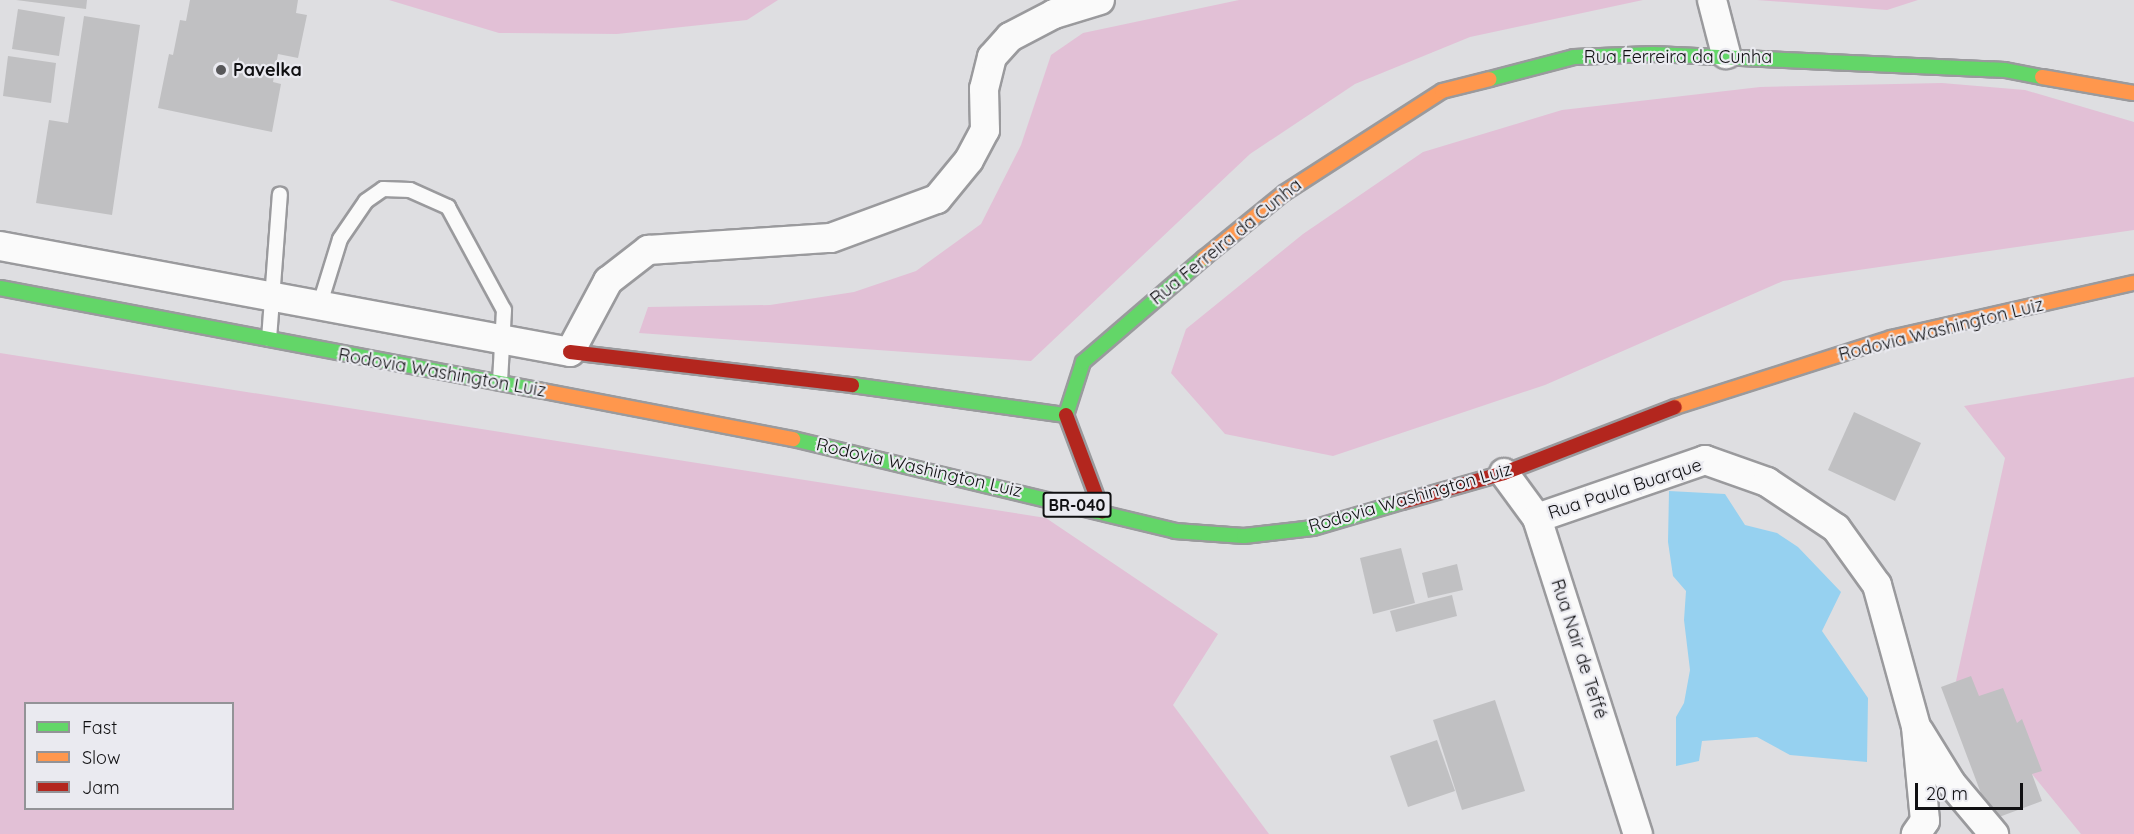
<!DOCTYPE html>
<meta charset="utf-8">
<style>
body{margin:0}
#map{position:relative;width:2134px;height:834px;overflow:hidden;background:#dedee1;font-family:Quicksand,sans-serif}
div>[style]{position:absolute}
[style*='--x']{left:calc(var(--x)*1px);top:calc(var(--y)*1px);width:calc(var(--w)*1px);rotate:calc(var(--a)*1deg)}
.green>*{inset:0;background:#e2c0d6}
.water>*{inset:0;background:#96d1f0}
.building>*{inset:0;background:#c0c0c2}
.roads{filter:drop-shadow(2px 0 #9a9a9d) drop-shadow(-2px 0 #9a9a9d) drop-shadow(0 2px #9a9a9d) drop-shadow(0 -2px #9a9a9d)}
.lane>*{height:14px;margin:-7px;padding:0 7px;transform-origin:7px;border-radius:7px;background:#fafafa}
.street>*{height:28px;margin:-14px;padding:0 14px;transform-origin:14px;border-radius:14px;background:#fafafa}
.fast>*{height:14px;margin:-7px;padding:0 7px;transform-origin:7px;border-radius:7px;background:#63d668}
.slow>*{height:14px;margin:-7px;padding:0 7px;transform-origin:7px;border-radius:7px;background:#ff974d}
.jam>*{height:14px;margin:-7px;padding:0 7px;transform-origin:7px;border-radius:7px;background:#b3261e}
.dots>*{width:16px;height:16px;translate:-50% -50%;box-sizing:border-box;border:3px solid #eaeaf0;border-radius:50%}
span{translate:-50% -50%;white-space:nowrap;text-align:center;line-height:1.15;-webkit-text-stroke:4.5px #eaeaf0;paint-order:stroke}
.shield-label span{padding:2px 4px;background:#eaeaf0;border:2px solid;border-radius:4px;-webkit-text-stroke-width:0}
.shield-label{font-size:16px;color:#101012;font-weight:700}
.street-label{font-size:18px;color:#101012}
.poi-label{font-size:18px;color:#101012;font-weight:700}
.left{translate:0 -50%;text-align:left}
.legend{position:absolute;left:24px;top:702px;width:210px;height:108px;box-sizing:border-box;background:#eaeaf0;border:2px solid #939397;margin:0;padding:8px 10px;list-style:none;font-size:18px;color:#101012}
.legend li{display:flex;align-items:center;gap:12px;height:30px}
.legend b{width:30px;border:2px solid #939397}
.scale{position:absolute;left:1915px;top:783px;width:108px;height:27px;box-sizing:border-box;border:3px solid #101012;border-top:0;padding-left:8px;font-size:18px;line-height:21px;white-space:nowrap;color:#101012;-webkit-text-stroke:4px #eaeaf0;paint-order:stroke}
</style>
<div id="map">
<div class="green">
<i style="clip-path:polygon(389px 0,778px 0,747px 20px,617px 34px,499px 33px)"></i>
<i style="clip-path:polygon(1239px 0,1643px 0,1470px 37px,1355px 84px,1250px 154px,1031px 361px,639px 333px,648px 307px,770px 305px,854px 292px,916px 271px,981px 224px,1021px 145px,1051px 55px,1083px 33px)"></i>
<i style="clip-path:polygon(1757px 0,1918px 0,1887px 10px)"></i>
<i style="clip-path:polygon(1942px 83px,2025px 90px,2134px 122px,2134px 230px,1783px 281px,1545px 385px,1333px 456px,1225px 434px,1171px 373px,1186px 329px,1303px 234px,1423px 152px,1562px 110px,1760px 87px)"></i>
<i style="clip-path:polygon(evenodd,0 353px,1046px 518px,1218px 634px,1173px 705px,1269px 834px,0 834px,0 353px,26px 704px,232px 704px,232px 808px,26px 808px,26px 704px)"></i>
<i style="clip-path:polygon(2134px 377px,2134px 834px,2081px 834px,1956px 681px,2005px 458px,1964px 406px)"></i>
</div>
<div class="water">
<i style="clip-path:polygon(1669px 491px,1725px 494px,1745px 525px,1777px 533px,1798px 547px,1841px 592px,1822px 631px,1868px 698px,1867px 762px,1790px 755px,1757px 737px,1702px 741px,1699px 761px,1676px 766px,1676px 717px,1684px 703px,1690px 670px,1684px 620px,1686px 591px,1673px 576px,1668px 542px)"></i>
</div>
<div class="building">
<i style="clip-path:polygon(16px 0,87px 0,86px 9px)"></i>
<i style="clip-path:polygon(190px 0,298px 0,296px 13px,307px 15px,298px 58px,278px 54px,273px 82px,281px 84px,272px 132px,158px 108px,169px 54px,173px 55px,180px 20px,186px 21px)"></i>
<i style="clip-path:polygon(18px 9px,65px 17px,59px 56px,12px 49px)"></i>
<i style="clip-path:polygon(84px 16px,140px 25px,112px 215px,36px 203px,49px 120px,68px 123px)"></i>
<i style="clip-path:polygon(8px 56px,56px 63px,51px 103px,3px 96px)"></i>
<i style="clip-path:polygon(1854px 412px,1921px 443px,1895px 501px,1828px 470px)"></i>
<i style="clip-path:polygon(1401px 548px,1415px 603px,1373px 614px,1360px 558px)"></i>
<i style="clip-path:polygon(1457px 564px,1463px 590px,1428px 598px,1422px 573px)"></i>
<i style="clip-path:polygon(1452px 595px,1457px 616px,1396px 632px,1390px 611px)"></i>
<i style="clip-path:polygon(1971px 676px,1979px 696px,2003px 688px,2017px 723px,2022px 719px,2042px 771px,2032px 774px,2042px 801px,1991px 820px,1941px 687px)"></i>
<i style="clip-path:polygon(1495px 700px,1525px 791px,1462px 810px,1433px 720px)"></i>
<i style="clip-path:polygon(1437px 740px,1455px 791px,1408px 807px,1390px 756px)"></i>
</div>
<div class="roads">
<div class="lane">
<i style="--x:319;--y:307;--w:71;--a:-72.8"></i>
<i style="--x:340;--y:239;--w:46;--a:-55.6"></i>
<i style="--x:366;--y:201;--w:21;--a:-35"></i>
<i style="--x:383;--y:189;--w:27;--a:2"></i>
<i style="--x:410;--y:190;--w:42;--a:24.1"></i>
<i style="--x:448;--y:207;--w:117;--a:61.5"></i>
<i style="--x:504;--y:310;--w:72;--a:93.2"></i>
<i style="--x:269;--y:339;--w:145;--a:-85.7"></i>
</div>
<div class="street">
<i style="--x:1712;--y:0;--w:56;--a:75.5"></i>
<i style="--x:0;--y:246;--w:580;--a:10.53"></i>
<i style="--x:570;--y:352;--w:81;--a:-61.8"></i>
<i style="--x:608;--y:281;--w:51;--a:-37.8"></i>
<i style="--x:648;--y:250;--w:183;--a:-3.8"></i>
<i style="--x:831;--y:238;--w:113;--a:-20.2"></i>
<i style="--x:937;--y:199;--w:50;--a:-50.6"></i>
<i style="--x:969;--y:160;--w:34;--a:-62"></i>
<i style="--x:985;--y:130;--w:41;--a:-91.4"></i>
<i style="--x:984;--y:89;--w:33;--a:-76"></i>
<i style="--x:992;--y:57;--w:27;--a:-48"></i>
<i style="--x:1010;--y:37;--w:50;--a:-27.6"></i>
<i style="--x:1054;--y:14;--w:48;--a:-16.9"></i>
<i style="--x:1504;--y:473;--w:56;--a:53.7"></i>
<i style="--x:1537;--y:518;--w:332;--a:72.3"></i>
<i style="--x:1537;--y:518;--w:178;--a:-19"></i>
<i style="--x:1705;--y:460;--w:66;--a:19.5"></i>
<i style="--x:1767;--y:482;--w:83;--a:33.7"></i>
<i style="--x:1836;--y:528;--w:70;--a:54.3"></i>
<i style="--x:1877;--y:585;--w:147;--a:74.6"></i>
<i style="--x:1916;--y:727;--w:94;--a:84.5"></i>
<i style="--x:1925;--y:821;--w:16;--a:125"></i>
<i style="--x:1919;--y:731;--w:61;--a:58.4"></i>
<i style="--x:1951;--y:783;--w:67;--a:49.9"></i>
</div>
<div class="fast">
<i style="--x:1490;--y:79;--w:87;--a:-14.7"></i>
<i style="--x:1574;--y:57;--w:79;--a:-2.2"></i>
<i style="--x:1653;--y:54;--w:352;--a:2.6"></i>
<i style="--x:2005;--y:70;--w:38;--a:11"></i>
<i style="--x:0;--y:288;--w:548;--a:10.74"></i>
<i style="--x:852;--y:385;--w:216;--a:8"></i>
<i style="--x:1066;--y:415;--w:56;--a:-72.2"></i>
<i style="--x:1083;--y:362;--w:160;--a:-40.7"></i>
<i style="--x:793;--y:439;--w:393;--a:13.5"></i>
<i style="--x:1175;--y:531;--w:69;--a:4.1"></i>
<i style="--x:1244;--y:536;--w:69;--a:-6.6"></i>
<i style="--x:1313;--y:528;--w:93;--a:-16.3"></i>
</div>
<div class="slow">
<i style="--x:2042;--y:77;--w:93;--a:9.9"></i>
<i style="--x:1204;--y:258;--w:103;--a:-39.1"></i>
<i style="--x:1284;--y:193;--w:188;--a:-32.8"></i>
<i style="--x:1442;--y:91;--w:49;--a:-14"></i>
<i style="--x:538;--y:390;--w:260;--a:10.9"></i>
<i style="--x:1675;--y:407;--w:227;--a:-17.7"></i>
<i style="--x:1891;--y:338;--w:249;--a:-12.8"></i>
</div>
<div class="jam">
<i style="--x:570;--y:352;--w:284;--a:6.7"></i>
<i style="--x:1066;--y:415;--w:103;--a:69.4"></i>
<i style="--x:1402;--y:502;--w:106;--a:-15.9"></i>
<i style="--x:1504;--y:473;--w:183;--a:-21.1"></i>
</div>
</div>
<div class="dots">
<i style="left:221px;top:70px;background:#58585a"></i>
</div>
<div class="shield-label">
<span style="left:1077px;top:505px">BR-040</span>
</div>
<div class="street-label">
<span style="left:1678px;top:57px">Rua Ferreira da Cunha</span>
<span style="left:1226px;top:242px;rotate:-39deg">Rua Ferreira da Cunha</span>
<span style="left:1941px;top:330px;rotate:-14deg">Rodovia Washington Luiz</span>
<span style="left:442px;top:373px;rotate:10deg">Rodovia Washington Luiz</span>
<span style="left:919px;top:468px;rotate:13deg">Rodovia Washington Luiz</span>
<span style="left:1625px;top:489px;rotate:-18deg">Rua Paula Buarque</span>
<span style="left:1410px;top:498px;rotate:-16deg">Rodovia Washington Luiz</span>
<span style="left:1579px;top:649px;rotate:72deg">Rua Nair de Teffé</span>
</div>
<div class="poi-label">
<span class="left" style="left:233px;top:70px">Pavelka</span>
</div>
<ul class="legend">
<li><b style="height:8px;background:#63d668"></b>Fast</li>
<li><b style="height:8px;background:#ff974d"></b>Slow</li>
<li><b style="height:8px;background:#b3261e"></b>Jam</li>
</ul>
<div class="scale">20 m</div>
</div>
